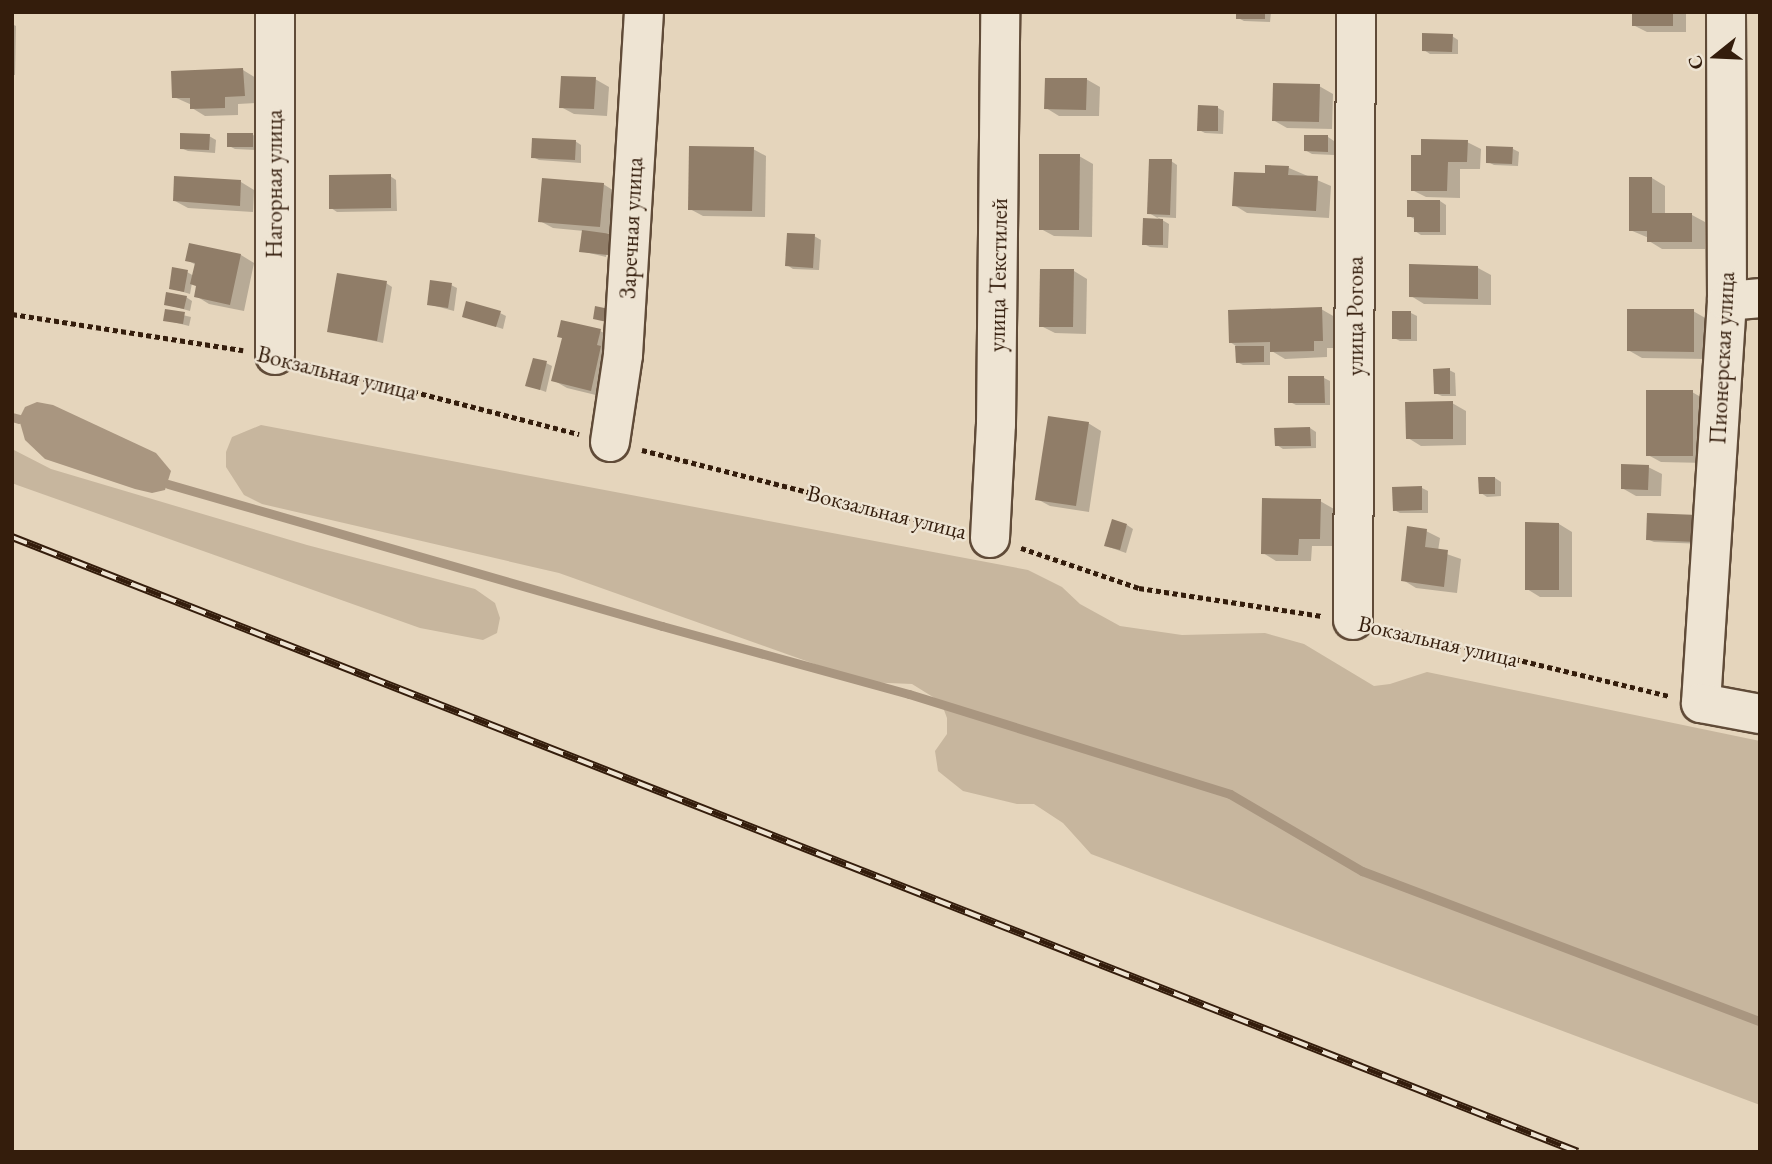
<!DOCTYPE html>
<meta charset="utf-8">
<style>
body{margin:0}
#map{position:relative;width:1772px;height:1164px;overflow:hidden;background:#e5d5bc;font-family:"EB Garamond",serif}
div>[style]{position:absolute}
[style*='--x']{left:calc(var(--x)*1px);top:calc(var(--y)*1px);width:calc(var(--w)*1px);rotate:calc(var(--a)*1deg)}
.green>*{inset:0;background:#c7b69e}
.water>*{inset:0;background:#a99680}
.shadow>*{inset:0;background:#0003}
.stream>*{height:9px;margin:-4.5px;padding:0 4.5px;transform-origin:4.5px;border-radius:4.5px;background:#a99680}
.building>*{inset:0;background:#907d68}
.path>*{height:4.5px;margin-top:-2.25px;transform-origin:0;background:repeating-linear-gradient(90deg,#341d0c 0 5px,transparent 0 8.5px)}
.roads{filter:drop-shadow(2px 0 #604b38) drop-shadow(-2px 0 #604b38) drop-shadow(0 2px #604b38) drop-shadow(0 -2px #604b38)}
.minor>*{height:38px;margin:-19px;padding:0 19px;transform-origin:19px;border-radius:19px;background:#eee4d3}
.rail>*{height:8px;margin-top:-4px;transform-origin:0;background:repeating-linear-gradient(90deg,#eee4d3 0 16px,#341d0c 0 32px);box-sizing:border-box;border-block:2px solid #341d0c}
span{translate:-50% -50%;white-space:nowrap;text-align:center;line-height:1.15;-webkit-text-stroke:5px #eee4d3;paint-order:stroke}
.street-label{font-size:23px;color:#341d0c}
.frame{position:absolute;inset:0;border:14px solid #341d0c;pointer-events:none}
.north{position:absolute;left:1681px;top:21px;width:70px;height:70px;-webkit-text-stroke:5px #eee4d3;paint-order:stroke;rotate:252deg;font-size:19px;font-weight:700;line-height:28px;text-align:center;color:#341d0c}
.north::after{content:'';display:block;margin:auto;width:24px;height:32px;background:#341d0c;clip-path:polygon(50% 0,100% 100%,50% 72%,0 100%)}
</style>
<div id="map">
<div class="green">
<i style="clip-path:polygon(261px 425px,1028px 570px,1062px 587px,1080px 604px,1120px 626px,1182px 635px,1265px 633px,1304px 644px,1374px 686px,1390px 684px,1427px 672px,1760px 741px,1760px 1105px,1091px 854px,1063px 823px,1034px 804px,1017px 804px,963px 791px,938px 771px,935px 751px,947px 734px,947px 718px,941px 702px,912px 684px,865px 682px,559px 573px,262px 504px,244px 495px,226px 467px,226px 452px,232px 437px)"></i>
<i style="clip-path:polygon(12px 449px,51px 469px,307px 545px,475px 589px,495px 603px,500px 618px,497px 633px,483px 640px,420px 628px,17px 485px,12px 483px)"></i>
</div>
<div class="water">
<i style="clip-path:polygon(37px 402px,53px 405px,156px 453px,171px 471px,165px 490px,152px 493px,135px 489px,45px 459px,25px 440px,19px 419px,25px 407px)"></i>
</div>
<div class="shadow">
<i style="clip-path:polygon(1238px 12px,1271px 12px,1270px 22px,1244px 21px,1238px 18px)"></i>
<i style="clip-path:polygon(1633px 12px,1686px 12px,1686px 32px,1647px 32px,1633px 25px)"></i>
<i style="clip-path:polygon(12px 24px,16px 26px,15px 75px,12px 75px)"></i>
<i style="clip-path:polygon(1452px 36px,1458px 40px,1458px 54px,1430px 54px,1424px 50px)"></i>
<i style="clip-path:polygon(243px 70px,256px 78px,257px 103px,238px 104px,238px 115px,205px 116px,192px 108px,192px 105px,174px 97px)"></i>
<i style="clip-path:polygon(595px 79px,609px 87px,607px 116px,574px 114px,561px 107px)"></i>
<i style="clip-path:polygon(1086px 79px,1100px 87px,1099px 116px,1059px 116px,1046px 108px)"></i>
<i style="clip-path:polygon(1319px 86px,1333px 94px,1332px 129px,1287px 128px,1273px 120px)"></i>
<i style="clip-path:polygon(1218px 108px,1224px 111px,1223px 134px,1205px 133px,1199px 130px)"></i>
<i style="clip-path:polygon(253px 135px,259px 138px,259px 150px,235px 149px,229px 146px)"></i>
<i style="clip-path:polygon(209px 136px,216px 140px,215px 153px,188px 151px,181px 148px)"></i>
<i style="clip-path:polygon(1328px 137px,1334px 141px,1334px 155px,1312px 154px,1305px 150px)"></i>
<i style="clip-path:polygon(575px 141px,581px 145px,581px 163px,539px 160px,533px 157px)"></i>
<i style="clip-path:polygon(1467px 142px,1481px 149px,1480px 169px,1460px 169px,1460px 198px,1426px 197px,1412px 190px,1423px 157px)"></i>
<i style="clip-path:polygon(753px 149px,766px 156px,765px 217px,703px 216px,690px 209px)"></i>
<i style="clip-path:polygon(1513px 149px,1519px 152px,1518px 166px,1494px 165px,1488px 162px)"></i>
<i style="clip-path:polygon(1079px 156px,1093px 164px,1092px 237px,1054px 236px,1041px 229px)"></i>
<i style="clip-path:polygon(1171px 161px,1177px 165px,1176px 218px,1157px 217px,1169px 224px,1168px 248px,1150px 247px,1144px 244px,1161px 220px,1149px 213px)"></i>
<i style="clip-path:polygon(1289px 168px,1331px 186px,1329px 218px,1247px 213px,1234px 205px,1266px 175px)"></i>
<i style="clip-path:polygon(390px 176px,396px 180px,397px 211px,337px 212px,331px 208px)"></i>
<i style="clip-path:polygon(1652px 178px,1665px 186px,1665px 215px,1692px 215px,1705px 222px,1705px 249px,1662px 249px,1649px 241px,1649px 238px,1630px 230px)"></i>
<i style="clip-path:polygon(241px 182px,254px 190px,253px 212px,188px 208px,175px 201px)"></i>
<i style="clip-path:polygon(603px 184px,616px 192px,613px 234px,606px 233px,610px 235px,606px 257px,581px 251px,584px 231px,553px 228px,540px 221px)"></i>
<i style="clip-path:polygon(1409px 201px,1440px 201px,1446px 205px,1446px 235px,1421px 235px,1415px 231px,1416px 220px,1409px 216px)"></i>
<i style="clip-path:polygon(814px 236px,821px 240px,819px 270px,793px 269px,787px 265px)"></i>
<i style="clip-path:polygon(241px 255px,254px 263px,244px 311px,209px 304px,196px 296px,197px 286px,192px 283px,190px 294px,170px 288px,187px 272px,194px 276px,196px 265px,187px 260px)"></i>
<i style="clip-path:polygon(1478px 268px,1491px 275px,1491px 305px,1424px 304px,1411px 296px)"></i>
<i style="clip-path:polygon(1074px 271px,1087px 279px,1086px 334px,1055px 333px,1041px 326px)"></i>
<i style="clip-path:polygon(386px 283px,392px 287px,383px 343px,329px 331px)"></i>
<i style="clip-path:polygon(451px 285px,457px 288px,454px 311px,428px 304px)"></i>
<i style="clip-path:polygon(186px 297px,192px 301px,190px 311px,165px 304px)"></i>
<i style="clip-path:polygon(1321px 309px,1335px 317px,1336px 348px,1327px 348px,1327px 357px,1285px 359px,1270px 350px,1270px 365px,1243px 365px,1237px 362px,1236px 346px,1230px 342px)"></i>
<i style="clip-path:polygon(166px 311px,191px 317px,189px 326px,165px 320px)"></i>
<i style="clip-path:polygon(1693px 311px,1707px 319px,1707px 359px,1642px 358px,1628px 350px)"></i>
<i style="clip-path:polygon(500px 313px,506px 316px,503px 329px,464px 316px)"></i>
<i style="clip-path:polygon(1411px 313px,1417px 316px,1417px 341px,1400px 341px,1394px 338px)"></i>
<i style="clip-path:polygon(600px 331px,614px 338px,604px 397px,567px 388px,553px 380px)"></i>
<i style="clip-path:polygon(546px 363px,552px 366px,546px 392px,527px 385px)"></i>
<i style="clip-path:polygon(1449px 370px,1455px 373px,1456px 396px,1442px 396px,1435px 393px)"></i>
<i style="clip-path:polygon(1324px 378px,1330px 381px,1330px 405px,1296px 405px,1290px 402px)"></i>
<i style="clip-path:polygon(1692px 392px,1706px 400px,1706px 463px,1661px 462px,1648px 455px)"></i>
<i style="clip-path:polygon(1452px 403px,1466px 411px,1466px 445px,1421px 446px,1408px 438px)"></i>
<i style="clip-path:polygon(1088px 423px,1101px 431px,1089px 512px,1050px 506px,1037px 499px)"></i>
<i style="clip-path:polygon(1310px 428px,1316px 432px,1316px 448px,1283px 449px,1277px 445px)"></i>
<i style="clip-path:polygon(1648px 467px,1662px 474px,1661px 496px,1636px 496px,1622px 488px)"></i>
<i style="clip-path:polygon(1495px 478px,1501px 482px,1501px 496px,1487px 497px,1481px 493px)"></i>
<i style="clip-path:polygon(1422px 488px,1428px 491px,1428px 513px,1400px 513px,1394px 510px)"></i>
<i style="clip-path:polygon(1320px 501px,1334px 509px,1333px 546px,1312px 546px,1311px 561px,1276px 561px,1263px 553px)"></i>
<i style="clip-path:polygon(1698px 517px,1703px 544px,1654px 542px,1647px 539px)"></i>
<i style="clip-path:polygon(1559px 524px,1572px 532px,1572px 597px,1540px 597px,1527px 589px)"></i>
<i style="clip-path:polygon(1127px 525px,1133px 529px,1126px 553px,1106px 546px)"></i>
<i style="clip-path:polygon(1426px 531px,1440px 538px,1438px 551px,1461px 559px,1457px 593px,1416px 588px,1403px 580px)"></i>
</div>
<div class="stream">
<i style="--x:12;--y:417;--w:7;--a:16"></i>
<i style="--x:168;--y:484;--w:514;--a:16.04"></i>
<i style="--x:662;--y:626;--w:256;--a:15.4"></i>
<i style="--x:909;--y:694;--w:336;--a:17.3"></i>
<i style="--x:1230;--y:794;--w:153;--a:30.3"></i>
<i style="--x:1362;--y:871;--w:425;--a:20.7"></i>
</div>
<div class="building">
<i style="clip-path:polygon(1236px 12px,1265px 12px,1265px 19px,1236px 19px)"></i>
<i style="clip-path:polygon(1632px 12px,1673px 12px,1673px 26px,1632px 26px)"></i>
<i style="clip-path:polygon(1422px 33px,1453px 34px,1452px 52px,1422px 51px)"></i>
<i style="clip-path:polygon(243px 68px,245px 96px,225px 97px,225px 108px,190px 109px,190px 98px,172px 98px,171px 71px)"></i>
<i style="clip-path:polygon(561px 76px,596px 77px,594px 109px,559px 108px)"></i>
<i style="clip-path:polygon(1045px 78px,1087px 78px,1086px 110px,1044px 109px)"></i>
<i style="clip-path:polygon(1273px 83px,1320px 84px,1319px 122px,1272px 121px)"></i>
<i style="clip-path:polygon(1198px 105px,1218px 106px,1218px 131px,1197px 131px)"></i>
<i style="clip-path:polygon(180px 133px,210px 134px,209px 150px,180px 149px)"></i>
<i style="clip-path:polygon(227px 133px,253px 133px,253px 147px,227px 147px)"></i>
<i style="clip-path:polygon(1304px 135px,1328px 135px,1328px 152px,1304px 151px)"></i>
<i style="clip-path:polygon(532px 138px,576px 140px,575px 160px,531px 158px)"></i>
<i style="clip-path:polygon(1421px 139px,1468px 140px,1467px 162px,1448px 162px,1447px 191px,1411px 191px,1411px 155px,1421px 155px)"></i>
<i style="clip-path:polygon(689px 146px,754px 147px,752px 211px,688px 210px)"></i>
<i style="clip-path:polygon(1486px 146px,1513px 147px,1512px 164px,1486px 163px)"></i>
<i style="clip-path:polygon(1039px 154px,1080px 154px,1079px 230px,1039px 230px)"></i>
<i style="clip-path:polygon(1149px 159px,1172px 159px,1170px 215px,1147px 214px)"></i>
<i style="clip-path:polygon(1265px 165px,1289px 166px,1288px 175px,1318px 176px,1316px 211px,1232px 206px,1234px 172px,1265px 173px)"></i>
<i style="clip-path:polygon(391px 174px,391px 208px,329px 209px,329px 175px)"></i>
<i style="clip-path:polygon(174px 176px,241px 180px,240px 206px,173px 201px)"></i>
<i style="clip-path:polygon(1629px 177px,1652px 177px,1652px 213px,1692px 213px,1692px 242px,1647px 242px,1647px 231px,1629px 231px)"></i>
<i style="clip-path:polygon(542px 178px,604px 183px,600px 227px,538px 222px)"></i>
<i style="clip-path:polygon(1407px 200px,1440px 200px,1440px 232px,1414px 232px,1414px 217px,1407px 217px)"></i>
<i style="clip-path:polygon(1143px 218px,1163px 219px,1163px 245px,1142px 245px)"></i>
<i style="clip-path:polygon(582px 230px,611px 234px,608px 255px,579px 252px)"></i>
<i style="clip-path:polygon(787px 233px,815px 234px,813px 268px,785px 266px)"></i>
<i style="clip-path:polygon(189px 243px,241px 254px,230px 305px,194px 297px,196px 286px,190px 284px,195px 263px,185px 261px)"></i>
<i style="clip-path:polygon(1409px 264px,1478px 266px,1478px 299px,1409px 297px)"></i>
<i style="clip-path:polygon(172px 267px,188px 270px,184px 292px,169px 289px)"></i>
<i style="clip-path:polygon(1040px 269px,1074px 269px,1073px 327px,1039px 327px)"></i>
<i style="clip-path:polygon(337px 273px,387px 281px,377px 341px,327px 332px)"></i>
<i style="clip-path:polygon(430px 280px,452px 283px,448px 308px,427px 305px)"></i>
<i style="clip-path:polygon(166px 292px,187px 296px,184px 309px,164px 305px)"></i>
<i style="clip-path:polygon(466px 301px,501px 311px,496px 327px,462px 317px)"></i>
<i style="clip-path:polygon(595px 306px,609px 309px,607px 322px,593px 319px)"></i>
<i style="clip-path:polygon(1322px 307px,1323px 341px,1314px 341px,1314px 351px,1270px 352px,1270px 342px,1229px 343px,1228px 310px)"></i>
<i style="clip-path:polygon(165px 309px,185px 312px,183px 324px,163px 321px)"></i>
<i style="clip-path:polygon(1627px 309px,1694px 309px,1694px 352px,1627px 351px)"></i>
<i style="clip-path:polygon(1392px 311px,1411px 311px,1411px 339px,1392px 339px)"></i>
<i style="clip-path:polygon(561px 320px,601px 329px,597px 345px,601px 346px,591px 391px,551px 381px,562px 338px,557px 337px)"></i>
<i style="clip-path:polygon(1235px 346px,1264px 346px,1264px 362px,1236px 363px)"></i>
<i style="clip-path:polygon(533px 358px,547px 361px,540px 390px,525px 386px)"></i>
<i style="clip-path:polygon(1450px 368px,1450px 394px,1434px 394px,1433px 369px)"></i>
<i style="clip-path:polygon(1288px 376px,1324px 376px,1325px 403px,1288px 403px)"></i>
<i style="clip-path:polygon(1646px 390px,1693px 390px,1693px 456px,1646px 456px)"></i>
<i style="clip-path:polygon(1453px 401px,1453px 439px,1406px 439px,1405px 402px)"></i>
<i style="clip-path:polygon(1048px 416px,1089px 422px,1076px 506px,1035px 500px)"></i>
<i style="clip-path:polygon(1310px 427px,1311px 446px,1275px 446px,1274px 428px)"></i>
<i style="clip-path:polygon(1621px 464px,1649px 465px,1648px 490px,1621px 489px)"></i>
<i style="clip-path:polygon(1478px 477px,1495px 477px,1495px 494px,1479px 494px)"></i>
<i style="clip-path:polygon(1422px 486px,1422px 510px,1393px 511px,1392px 487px)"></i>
<i style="clip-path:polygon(1262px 498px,1321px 499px,1320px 539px,1299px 539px,1298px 555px,1261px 554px)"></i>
<i style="clip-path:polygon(1647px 513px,1698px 515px,1697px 542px,1646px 540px)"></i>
<i style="clip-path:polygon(1112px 519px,1127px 524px,1120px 550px,1104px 546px)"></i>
<i style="clip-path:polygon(1525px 522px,1559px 523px,1559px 590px,1525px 590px)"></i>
<i style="clip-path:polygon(1407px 526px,1427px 529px,1425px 547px,1448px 550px,1444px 587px,1401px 581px)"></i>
</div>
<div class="path">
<i style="--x:12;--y:314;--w:234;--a:8.9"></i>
<i style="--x:306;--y:364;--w:282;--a:14.4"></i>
<i style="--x:642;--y:450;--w:327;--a:14.2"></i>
<i style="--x:1021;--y:548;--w:125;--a:18.7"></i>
<i style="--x:1139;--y:588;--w:185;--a:8.7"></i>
<i style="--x:1382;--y:627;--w:296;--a:13.5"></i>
</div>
<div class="roads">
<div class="minor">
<i style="--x:1726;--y:12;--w:289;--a:89.8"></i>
<i style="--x:1727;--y:301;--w:403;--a:93.7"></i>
<i style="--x:1701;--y:703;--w:60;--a:10.6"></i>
<i style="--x:1727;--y:301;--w:33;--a:-5"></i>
<i style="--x:275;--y:355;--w:343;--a:-90"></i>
<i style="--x:610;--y:442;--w:88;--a:-81.5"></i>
<i style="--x:623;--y:355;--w:344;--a:-86.5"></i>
<i style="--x:990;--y:538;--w:114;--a:-87"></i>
<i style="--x:996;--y:424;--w:412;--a:-89.4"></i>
<i style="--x:1353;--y:620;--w:608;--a:-89.72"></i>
</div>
</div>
<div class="rail">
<i style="--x:12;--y:537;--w:1682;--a:21.44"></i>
</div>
<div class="street-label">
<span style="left:274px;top:184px;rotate:-90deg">Нагорная улица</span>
<span style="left:631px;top:228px;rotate:-87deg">Заречная улица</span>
<span style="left:998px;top:275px;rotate:-89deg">улица Текстилей</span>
<span style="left:1355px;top:316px;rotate:-90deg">улица Рогова</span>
<span style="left:1722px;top:358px;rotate:-87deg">Пионерская улица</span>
<span style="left:337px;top:373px;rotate:14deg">Вокзальная улица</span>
<span style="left:887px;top:512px;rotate:14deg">Вокзальная улица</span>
<span style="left:1438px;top:641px;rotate:13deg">Вокзальная улица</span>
</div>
<div class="frame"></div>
<div class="north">С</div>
</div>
